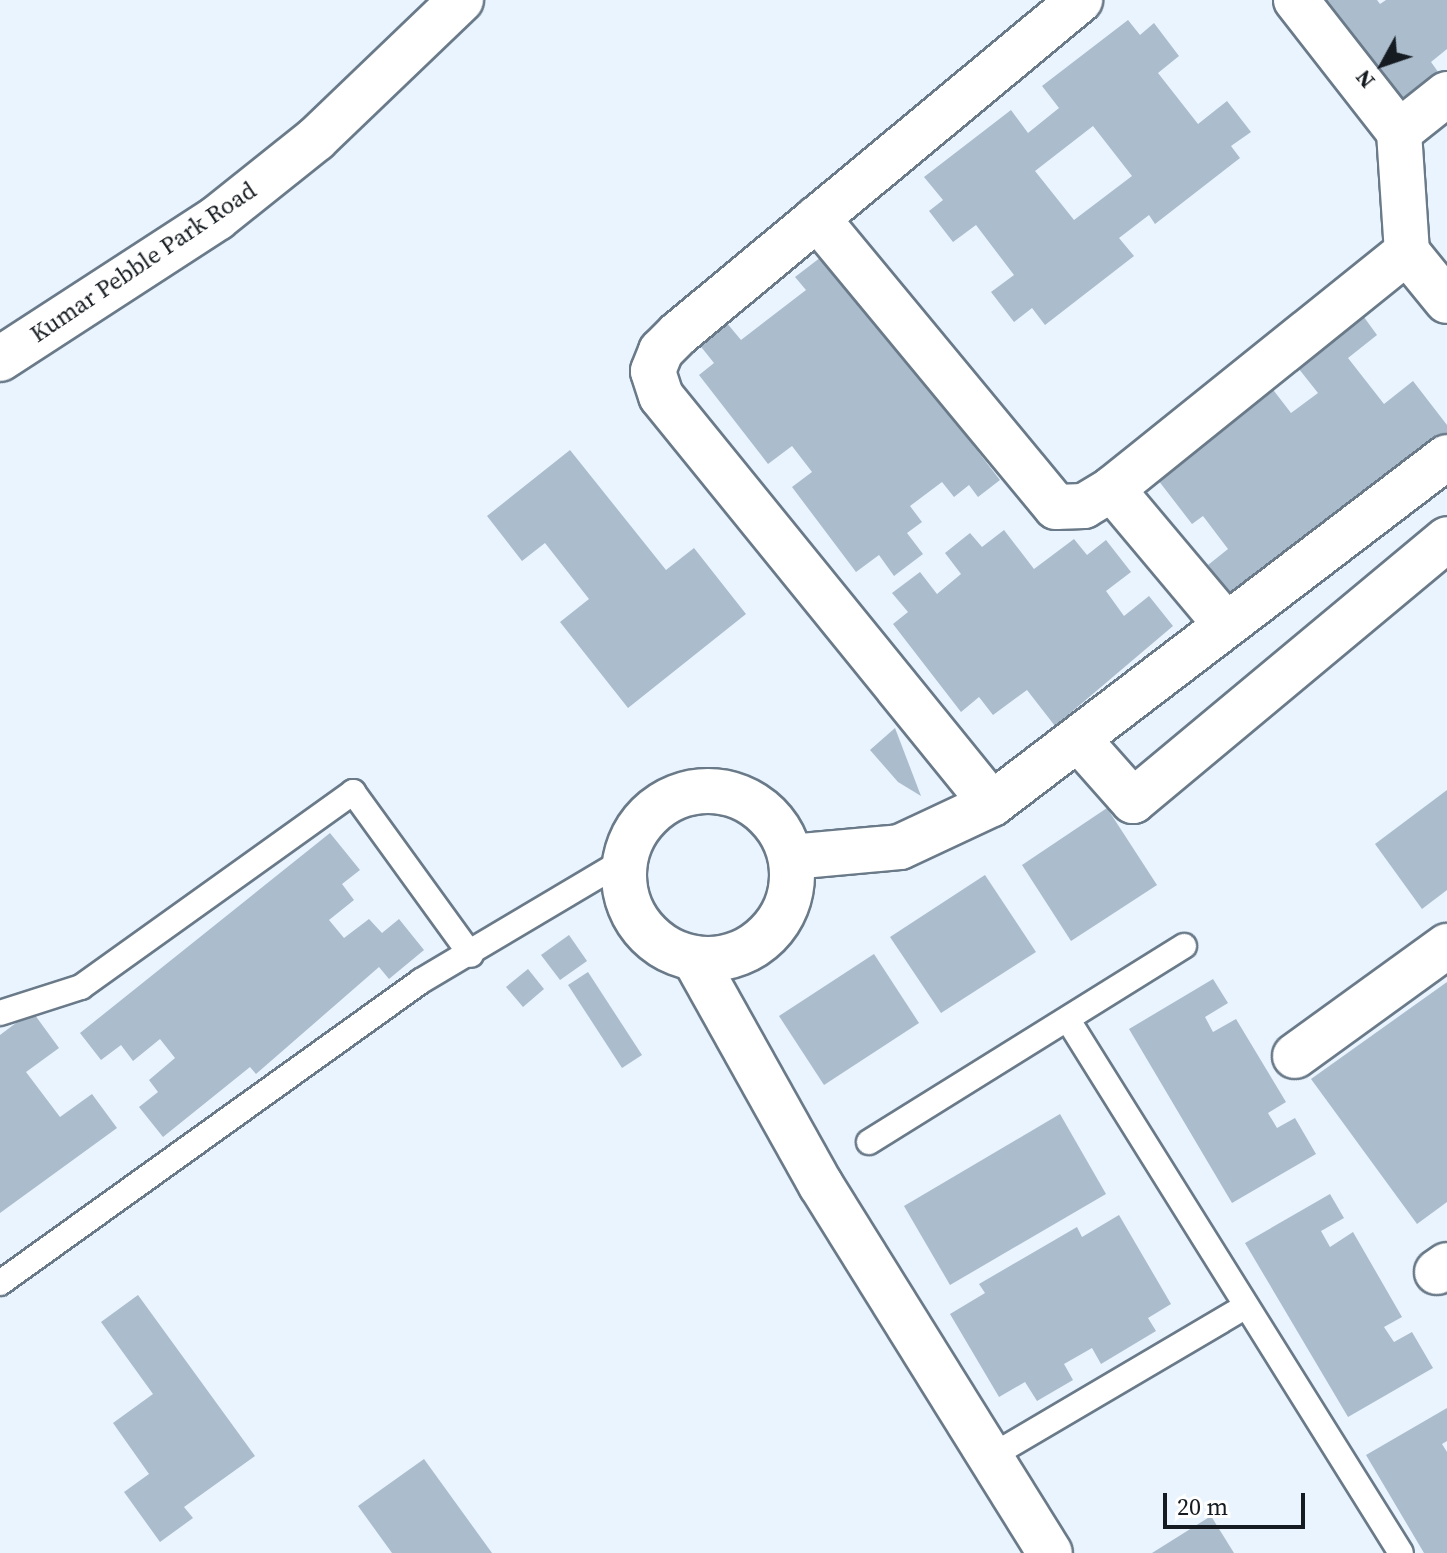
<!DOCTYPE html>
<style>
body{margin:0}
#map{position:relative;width:1447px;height:1553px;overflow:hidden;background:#e9f4fe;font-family:"Source Serif 4",serif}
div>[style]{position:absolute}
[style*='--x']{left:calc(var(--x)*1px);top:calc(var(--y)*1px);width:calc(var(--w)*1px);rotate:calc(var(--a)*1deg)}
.building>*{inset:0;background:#abbccc}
.roads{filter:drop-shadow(2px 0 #6a7a89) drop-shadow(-2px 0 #6a7a89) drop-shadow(0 2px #6a7a89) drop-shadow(0 -2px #6a7a89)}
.service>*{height:24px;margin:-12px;padding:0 12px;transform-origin:12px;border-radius:12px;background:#fff}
.minor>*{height:44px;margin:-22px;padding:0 22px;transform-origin:22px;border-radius:22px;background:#fff}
.minor>.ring{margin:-22px;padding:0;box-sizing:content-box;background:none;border:44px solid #fff;border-radius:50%}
span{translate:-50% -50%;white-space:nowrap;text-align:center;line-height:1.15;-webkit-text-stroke:8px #fff;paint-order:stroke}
.street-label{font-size:24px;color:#151b20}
.north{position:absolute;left:1343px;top:24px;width:80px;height:80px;-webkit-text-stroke:6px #fff;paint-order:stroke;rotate:230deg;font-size:22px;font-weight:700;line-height:32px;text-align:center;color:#151b20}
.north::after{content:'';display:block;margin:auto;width:28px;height:36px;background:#151b20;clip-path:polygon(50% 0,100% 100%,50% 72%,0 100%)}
.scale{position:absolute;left:1163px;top:1493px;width:142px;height:36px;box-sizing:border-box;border:4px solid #151b20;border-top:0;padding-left:10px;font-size:24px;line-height:28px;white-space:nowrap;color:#151b20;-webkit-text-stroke:6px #fff;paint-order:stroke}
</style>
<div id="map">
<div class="building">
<i style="clip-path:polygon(1321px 0,1377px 0,1380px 4px,1386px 0,1447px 0,1447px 49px,1431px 62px,1441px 76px,1404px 106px)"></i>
<i style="clip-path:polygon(evenodd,1128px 20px,1140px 35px,1154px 23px,1179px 56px,1158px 73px,1198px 124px,1227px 101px,1251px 132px,1231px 146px,1240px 158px,1155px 224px,1149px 215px,1119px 238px,1134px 256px,1045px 325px,1032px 308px,1014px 322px,991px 292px,1014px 275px,976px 225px,953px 242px,929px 211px,943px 200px,924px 177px,1011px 110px,1028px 133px,1059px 108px,1042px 86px,1128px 20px,1093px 126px,1132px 176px,1074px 220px,1035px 171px,1093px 126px)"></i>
<i style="clip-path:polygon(825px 254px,1000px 480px,978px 497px,969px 485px,954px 497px,942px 482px,910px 506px,922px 522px,907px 533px,923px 554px,894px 576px,879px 555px,856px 572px,792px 487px,812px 472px,792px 446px,768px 464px,699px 375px,714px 363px,698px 343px,726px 322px,741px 340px,806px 290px,795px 277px)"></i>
<i style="clip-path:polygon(1361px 313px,1377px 335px,1348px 358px,1384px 404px,1413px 381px,1447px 425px,1447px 443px,1231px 595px,1208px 565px,1228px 549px,1203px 516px,1192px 524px,1148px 467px,1264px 378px,1291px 413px,1318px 393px,1295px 364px)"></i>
<i style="clip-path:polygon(570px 450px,666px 570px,694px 548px,746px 614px,628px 708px,560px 622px,589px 599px,545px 543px,522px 561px,487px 516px)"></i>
<i style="clip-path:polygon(1004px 530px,1034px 569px,1074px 539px,1087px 555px,1106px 540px,1131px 572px,1106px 591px,1124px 616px,1149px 596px,1173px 626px,1055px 726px,1027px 690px,993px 715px,979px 697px,961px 712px,893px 624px,908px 612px,892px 593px,920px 572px,937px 594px,961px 574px,945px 553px,970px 533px,982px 547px)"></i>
<i style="clip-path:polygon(895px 728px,921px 796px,898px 782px,870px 750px)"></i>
<i style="clip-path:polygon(1447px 790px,1447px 890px,1422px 909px,1375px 844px)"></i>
<i style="clip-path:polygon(1107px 808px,1157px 885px,1071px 941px,1022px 865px)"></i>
<i style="clip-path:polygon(330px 833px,360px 870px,342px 884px,354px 900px,329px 920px,344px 938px,369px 919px,382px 933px,399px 919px,424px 950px,389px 979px,379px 967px,256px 1074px,250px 1067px,163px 1137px,139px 1107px,158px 1092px,149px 1080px,175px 1058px,160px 1039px,133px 1061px,121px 1045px,101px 1060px,80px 1033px)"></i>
<i style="clip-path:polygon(985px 875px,1036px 952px,941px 1013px,890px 937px)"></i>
<i style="clip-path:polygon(569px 935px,587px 961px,560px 980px,541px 955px)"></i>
<i style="clip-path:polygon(874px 954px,919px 1023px,824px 1085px,779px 1016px)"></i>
<i style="clip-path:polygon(528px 969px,544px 989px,523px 1007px,506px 987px)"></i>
<i style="clip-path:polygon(588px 972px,642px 1055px,622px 1068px,568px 985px)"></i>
<i style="clip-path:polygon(1213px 979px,1228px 1003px,1205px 1017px,1213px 1032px,1236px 1019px,1286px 1102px,1268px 1113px,1277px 1128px,1295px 1118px,1316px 1154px,1232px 1203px,1129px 1029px)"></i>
<i style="clip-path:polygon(1447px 982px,1447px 1202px,1417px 1224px,1311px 1079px)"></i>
<i style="clip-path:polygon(32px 1011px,59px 1048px,26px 1072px,60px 1117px,92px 1094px,117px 1128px,0 1213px,0 1035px)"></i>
<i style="clip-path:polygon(1060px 1114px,1106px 1194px,950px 1285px,904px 1206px)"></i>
<i style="clip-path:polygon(1330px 1194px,1344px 1218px,1321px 1231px,1330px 1247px,1353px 1232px,1402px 1317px,1384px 1327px,1394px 1342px,1412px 1332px,1433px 1368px,1348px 1417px,1245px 1243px)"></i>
<i style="clip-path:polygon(1119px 1215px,1171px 1304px,1148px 1318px,1156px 1331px,1101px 1364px,1092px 1348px,1064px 1364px,1073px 1380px,1037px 1401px,1025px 1382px,999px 1397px,950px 1314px,985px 1293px,979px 1284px,1077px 1227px,1082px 1237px)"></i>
<i style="clip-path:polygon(138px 1295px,255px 1456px,184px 1507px,193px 1518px,160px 1542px,124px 1492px,149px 1474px,113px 1423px,153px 1394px,101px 1322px)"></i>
<i style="clip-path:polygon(1447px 1408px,1447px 1441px,1442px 1444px,1447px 1452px,1447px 1553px,1424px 1553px,1366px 1455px)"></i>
<i style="clip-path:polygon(424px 1459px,492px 1553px,392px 1553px,358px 1506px)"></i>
<i style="clip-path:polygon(1211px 1516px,1234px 1553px,1152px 1553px)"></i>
</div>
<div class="roads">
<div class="service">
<i style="--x:0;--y:1013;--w:85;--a:-17.8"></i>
<i style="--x:81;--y:987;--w:335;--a:-35.6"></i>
<i style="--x:353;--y:792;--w:201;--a:54.1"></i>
<i style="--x:1068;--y:1020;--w:628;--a:58"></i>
<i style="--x:869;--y:1142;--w:371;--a:-31.9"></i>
<i style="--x:0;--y:1283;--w:518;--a:-35.65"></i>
<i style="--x:421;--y:981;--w:237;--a:-30.7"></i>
<i style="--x:990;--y:1457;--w:297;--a:-30.5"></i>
</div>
<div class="minor">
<i style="--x:1296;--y:0;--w:167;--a:52"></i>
<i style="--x:1399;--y:132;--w:120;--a:86.2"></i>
<i style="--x:1407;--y:252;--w:63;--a:50.8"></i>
<i style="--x:1399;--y:132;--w:61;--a:-38.4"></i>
<i style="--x:817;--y:218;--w:375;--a:50.4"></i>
<i style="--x:1056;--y:507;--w:28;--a:-2"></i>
<i style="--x:1084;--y:506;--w:33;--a:-31"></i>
<i style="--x:1112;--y:489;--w:378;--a:-38.8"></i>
<i style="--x:0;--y:359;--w:259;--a:-33"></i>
<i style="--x:217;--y:218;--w:127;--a:-38.6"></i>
<i style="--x:316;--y:139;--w:201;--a:-43.8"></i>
<i style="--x:1112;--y:489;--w:177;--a:50"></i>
<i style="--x:1078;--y:739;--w:83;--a:48.4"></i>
<i style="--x:1133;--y:801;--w:409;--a:-39.8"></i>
<i class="ring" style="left:624px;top:791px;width:124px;height:124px"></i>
<i style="--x:992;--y:804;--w:525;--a:-129.05"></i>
<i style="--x:661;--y:396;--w:26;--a:-108"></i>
<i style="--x:653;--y:371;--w:22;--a:-68"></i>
<i style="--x:661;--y:351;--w:24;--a:-45"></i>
<i style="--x:678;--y:334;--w:523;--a:-39.72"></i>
<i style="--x:791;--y:857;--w:109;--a:-5.2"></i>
<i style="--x:900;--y:847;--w:102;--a:-25.1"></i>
<i style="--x:992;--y:804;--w:572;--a:-37.33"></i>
<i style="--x:694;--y:958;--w:260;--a:60.8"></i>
<i style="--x:821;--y:1185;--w:433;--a:58.1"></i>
<i style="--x:1295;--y:1056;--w:188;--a:-35.9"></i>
<i style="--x:1437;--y:1272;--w:12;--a:-35"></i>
</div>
</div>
<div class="street-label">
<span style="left:143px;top:262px;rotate:-34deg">Kumar Pebble Park Road</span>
</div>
<div class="north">N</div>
<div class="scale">20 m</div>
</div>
